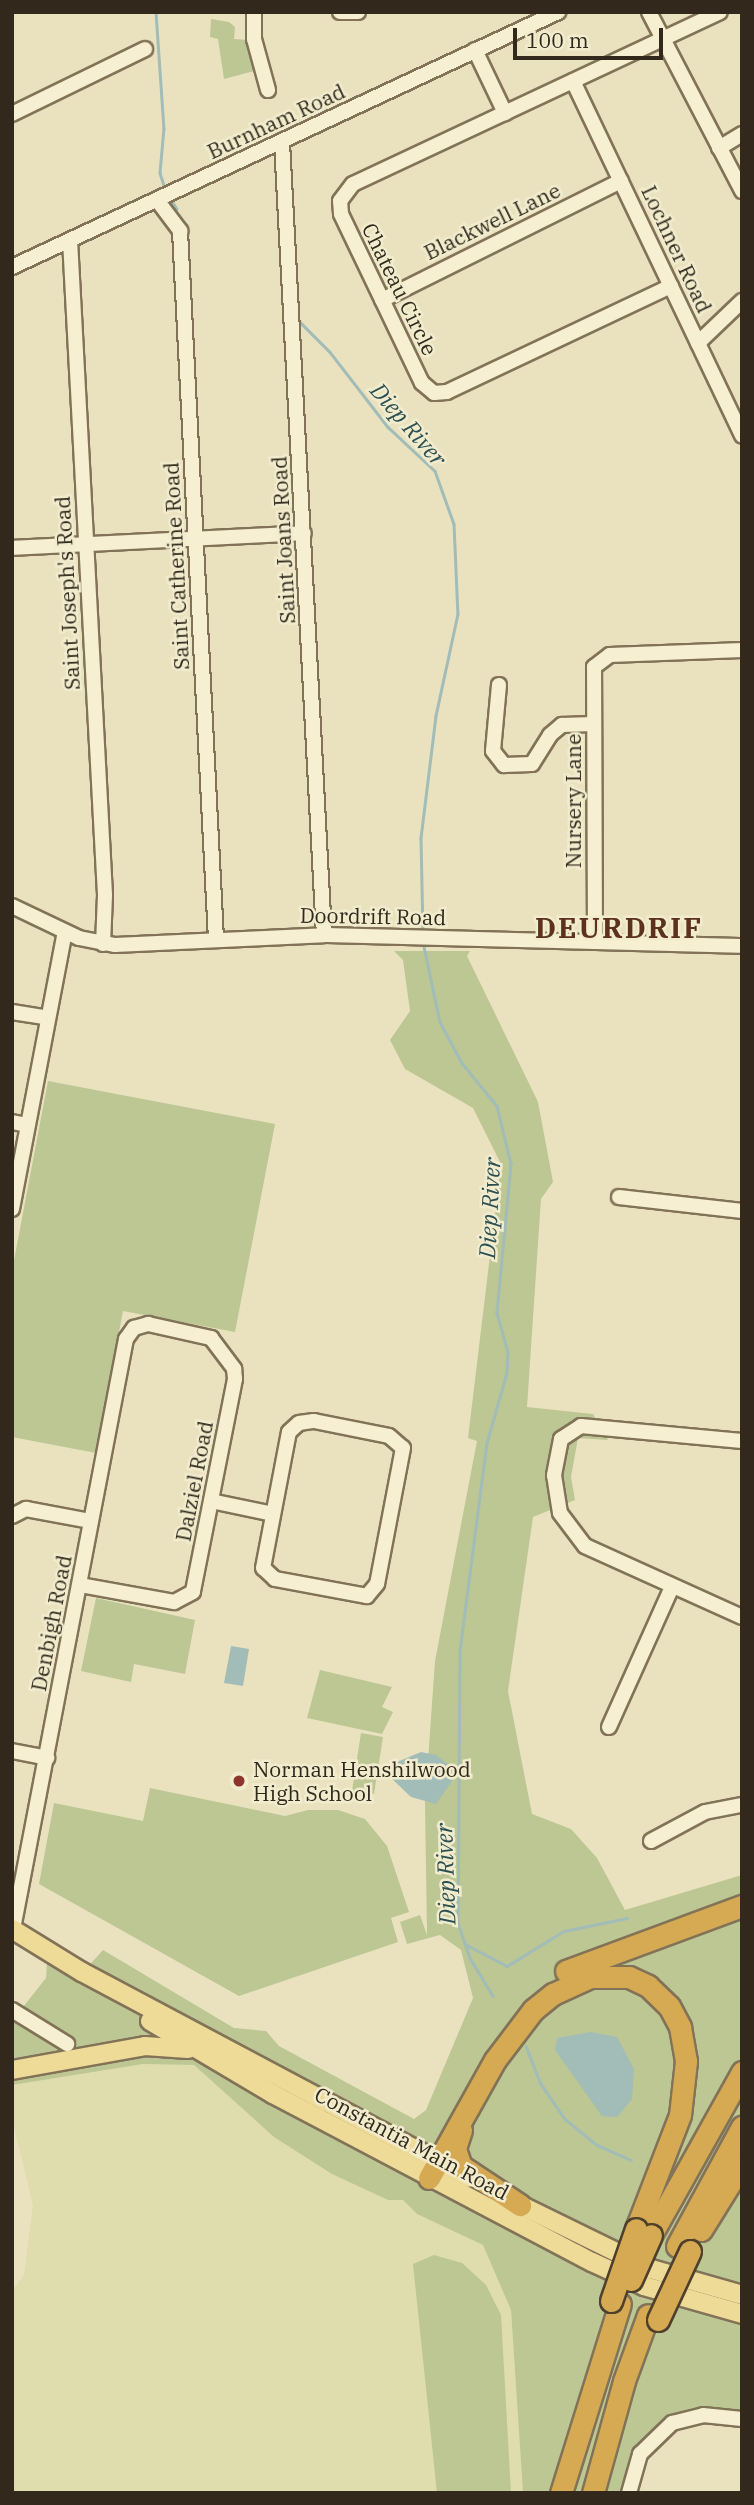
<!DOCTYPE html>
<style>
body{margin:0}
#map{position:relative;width:754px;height:2505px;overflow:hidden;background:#eae2bf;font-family:"IBM Plex Serif",serif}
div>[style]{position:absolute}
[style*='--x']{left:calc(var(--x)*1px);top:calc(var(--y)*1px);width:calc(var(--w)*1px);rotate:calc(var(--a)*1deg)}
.farmland>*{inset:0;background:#dfdcad}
.green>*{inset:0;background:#bcc794}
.water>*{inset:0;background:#a2bcb7}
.stream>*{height:2.5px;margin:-1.25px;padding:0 1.25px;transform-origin:1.25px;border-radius:1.25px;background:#a2bcb7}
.roads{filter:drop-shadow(2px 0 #827358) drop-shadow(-2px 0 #827358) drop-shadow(0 2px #827358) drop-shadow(0 -2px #827358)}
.minor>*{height:14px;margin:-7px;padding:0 7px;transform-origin:7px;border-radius:7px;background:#f6efd1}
.major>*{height:18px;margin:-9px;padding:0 9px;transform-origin:9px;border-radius:9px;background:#eddb97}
.highway>*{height:21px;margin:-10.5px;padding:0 10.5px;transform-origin:10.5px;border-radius:10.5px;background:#d6aa53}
.bridges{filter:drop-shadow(2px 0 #4f402d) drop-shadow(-2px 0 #4f402d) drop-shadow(0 2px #4f402d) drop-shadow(0 -2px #4f402d)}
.highway-bridge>*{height:21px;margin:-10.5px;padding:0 10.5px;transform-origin:10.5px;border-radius:10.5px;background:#d6aa53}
.dots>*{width:19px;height:19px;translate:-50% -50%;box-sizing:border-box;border:4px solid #f2ecce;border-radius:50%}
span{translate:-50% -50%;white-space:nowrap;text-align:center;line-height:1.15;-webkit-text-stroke:5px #f2ecce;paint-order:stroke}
.street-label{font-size:21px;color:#32291c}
.poi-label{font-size:21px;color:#32291c}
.left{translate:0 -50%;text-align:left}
.water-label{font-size:23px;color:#2c5051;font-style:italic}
.district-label{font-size:28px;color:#5c311e;font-weight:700;letter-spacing:2px}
.frame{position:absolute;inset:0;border:14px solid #32291c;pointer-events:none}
.scale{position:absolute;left:513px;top:28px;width:150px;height:32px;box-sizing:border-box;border:4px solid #32291c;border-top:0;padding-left:9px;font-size:21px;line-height:24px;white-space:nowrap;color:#32291c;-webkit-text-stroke:5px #f2ecce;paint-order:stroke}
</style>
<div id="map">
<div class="farmland">
<i style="clip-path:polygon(143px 2064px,194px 2065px,274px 2137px,388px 2200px,403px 2200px,417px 2214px,483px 2245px,511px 2310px,523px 2493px,12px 2493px,12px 2291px,24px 2275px,33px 2205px,12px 2119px,12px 2085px)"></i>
</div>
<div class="green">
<i style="clip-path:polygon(211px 19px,229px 22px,235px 27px,234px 39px,248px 40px,254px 71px,224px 79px,218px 39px,210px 37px)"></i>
<i style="clip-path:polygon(394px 951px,470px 951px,467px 956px,538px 1102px,553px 1182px,541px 1199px,527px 1407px,593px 1414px,608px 1440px,578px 1438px,571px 1477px,575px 1500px,533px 1517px,508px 1691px,532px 1814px,571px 1829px,597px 1858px,625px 1910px,742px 1875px,742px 2419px,715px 2415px,655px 2435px,629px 2493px,523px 2493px,511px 2310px,483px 2245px,417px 2214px,403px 2200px,388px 2200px,332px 2174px,274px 2137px,194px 2065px,143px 2064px,12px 2085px,12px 2021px,46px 1978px,47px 1962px,76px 1980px,103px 1950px,234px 2028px,266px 2031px,279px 2046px,414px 2119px,426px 2110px,473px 1998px,461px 1950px,440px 1935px,407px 1944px,400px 1922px,420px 1915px,427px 1935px,425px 1803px,435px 1661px,477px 1441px,468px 1438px,501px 1164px,473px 1108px,405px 1069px,390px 1040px,410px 1011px,403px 960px)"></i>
<i style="clip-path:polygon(48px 1081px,275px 1124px,235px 1332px,123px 1311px,96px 1453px,12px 1437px,12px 1271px)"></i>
<i style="clip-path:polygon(96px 1598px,195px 1620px,185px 1674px,134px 1664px,131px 1682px,81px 1671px)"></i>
<i style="clip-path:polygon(320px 1670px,392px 1687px,382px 1707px,393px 1712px,382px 1734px,307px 1718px)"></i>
<i style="clip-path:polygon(361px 1733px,383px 1737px,374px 1794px,352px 1791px)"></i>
<i style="clip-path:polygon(150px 1788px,285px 1816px,308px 1810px,338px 1810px,365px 1819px,387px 1846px,409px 1912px,391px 1918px,398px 1942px,239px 1996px,39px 1884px,54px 1803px,143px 1821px)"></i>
<i style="clip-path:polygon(434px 2255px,462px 2263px,486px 2285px,501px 2315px,511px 2493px,437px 2493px,413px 2264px)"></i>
</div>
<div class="water">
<i style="clip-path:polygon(231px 1646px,249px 1649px,243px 1686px,224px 1683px)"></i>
<i style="clip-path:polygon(421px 1752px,436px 1755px,451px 1767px,452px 1781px,436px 1804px,411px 1797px,391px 1778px,397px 1762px)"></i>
<i style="clip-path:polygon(591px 2032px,617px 2037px,634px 2069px,632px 2099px,617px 2117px,602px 2116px,555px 2050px,557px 2038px)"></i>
</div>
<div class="stream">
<i style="--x:156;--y:12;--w:116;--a:86.1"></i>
<i style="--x:164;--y:128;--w:45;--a:95.1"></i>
<i style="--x:160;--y:173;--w:13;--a:72"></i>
<i style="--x:172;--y:201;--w:9;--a:58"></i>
<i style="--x:299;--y:321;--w:44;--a:45"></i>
<i style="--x:330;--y:352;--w:95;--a:52.3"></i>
<i style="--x:388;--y:427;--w:64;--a:43.1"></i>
<i style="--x:435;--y:471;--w:56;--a:70.3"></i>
<i style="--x:454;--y:524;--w:90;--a:87.5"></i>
<i style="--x:458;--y:614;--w:104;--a:102.2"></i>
<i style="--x:436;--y:716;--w:123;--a:97"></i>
<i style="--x:421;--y:838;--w:94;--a:88.8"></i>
<i style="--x:423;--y:942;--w:82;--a:78"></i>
<i style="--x:440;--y:1022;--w:47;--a:61.8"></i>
<i style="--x:462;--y:1063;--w:55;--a:50.9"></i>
<i style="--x:497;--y:1106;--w:60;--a:76.4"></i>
<i style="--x:511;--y:1164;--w:150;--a:95.4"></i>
<i style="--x:497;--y:1313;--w:41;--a:74.2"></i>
<i style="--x:508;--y:1352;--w:21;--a:93"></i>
<i style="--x:507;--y:1373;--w:73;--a:105.9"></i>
<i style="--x:487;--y:1443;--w:211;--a:97.4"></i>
<i style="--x:460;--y:1652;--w:271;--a:90.4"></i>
<i style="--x:458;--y:1923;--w:37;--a:71"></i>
<i style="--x:470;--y:1958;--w:44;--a:58.8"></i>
<i style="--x:467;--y:1945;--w:45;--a:27.7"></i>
<i style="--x:507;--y:1966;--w:67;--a:-31.6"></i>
<i style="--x:564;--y:1931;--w:64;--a:-11.7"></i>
<i style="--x:526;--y:2046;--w:41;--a:68.5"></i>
<i style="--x:541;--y:2084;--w:42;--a:55.6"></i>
<i style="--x:565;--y:2119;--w:41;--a:39.1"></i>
<i style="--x:597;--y:2145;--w:37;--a:24"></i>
</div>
<div class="roads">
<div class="minor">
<i style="--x:254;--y:12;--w:27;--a:90"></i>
<i style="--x:254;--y:39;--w:53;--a:74.6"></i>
<i style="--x:340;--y:12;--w:18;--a:0"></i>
<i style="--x:649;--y:12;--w:202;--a:62.5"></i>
<i style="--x:475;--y:50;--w:70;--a:64.5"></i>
<i style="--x:573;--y:81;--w:393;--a:64.5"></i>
<i style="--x:12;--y:114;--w:148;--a:-26"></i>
<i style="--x:282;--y:142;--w:794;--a:86.97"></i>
<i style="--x:719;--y:148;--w:27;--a:-31"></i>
<i style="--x:157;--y:200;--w:39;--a:53"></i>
<i style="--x:180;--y:231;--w:709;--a:87.09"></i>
<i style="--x:70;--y:240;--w:656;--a:86.94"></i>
<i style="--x:105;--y:895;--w:49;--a:92.3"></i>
<i style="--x:12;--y:267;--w:603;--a:-25.03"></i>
<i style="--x:671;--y:286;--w:248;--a:154.7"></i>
<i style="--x:447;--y:392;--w:13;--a:176"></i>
<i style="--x:434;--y:393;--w:16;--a:-140"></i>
<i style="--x:422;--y:383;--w:187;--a:-115.6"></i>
<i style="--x:341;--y:214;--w:13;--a:-94"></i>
<i style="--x:340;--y:201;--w:21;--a:-53"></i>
<i style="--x:353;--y:184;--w:405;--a:-25.1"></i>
<i style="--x:382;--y:300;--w:267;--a:-26.5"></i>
<i style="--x:698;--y:343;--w:61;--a:-43.7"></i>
<i style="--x:12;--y:548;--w:292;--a:-2.9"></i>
<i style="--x:499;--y:685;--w:66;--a:95.2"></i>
<i style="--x:493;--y:751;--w:18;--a:52"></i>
<i style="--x:504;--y:765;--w:28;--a:-2"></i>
<i style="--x:532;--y:764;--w:34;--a:-58"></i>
<i style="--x:550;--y:735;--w:16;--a:-40"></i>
<i style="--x:562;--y:725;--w:31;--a:-2"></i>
<i style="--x:12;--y:906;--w:74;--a:25.5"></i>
<i style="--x:79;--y:938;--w:37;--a:11"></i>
<i style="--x:115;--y:945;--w:209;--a:-2.7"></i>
<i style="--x:324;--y:935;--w:418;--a:1.5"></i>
<i style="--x:595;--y:942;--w:275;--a:-90.2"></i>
<i style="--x:594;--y:667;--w:20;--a:-37"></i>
<i style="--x:610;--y:655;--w:132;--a:-2.2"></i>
<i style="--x:12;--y:1012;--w:36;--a:9"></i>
<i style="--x:12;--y:1122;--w:16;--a:11"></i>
<i style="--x:619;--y:1197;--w:124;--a:6.5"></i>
<i style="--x:12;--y:1209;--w:282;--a:-79.2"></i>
<i style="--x:314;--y:1421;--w:76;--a:11.3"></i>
<i style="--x:389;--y:1436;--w:18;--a:41"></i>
<i style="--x:403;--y:1448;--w:138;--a:100.8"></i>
<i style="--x:377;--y:1584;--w:16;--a:130"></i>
<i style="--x:367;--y:1596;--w:94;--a:-169.5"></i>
<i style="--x:275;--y:1579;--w:16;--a:-137"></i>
<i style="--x:263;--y:1568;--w:138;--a:-79.2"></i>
<i style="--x:289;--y:1432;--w:13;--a:-42"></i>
<i style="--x:299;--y:1423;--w:15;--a:-8"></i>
<i style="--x:742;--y:1441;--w:162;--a:-174.7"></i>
<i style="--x:581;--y:1426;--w:24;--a:147"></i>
<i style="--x:561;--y:1439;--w:37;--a:101"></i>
<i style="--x:554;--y:1475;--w:38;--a:81"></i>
<i style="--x:560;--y:1513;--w:41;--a:52.9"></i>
<i style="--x:585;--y:1546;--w:172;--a:24.3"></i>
<i style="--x:211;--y:1501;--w:63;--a:11.8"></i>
<i style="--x:12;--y:1516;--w:16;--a:-27"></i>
<i style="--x:26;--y:1509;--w:66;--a:10.5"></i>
<i style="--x:609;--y:1727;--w:154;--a:-65.8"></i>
<i style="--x:12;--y:1751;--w:36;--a:11"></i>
<i style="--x:651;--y:1841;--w:61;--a:-28.2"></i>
<i style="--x:705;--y:1812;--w:38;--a:-11"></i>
<i style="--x:13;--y:1929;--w:601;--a:-79.16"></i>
<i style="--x:126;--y:1339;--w:14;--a:-54"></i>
<i style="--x:134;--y:1328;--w:15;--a:-16"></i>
<i style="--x:148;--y:1324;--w:65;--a:12.5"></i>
<i style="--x:211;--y:1338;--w:39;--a:53"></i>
<i style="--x:234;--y:1369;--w:10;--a:84"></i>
<i style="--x:235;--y:1379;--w:217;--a:101.2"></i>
<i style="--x:193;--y:1592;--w:21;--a:152"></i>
<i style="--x:174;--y:1602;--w:96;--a:-169.7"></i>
<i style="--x:12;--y:2010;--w:65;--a:31.7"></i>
<i style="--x:629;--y:2493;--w:41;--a:-74.2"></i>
<i style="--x:640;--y:2454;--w:45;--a:-44.1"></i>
<i style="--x:672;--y:2423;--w:32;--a:-14"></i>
<i style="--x:703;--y:2415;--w:39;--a:6"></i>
</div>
<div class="major">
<i style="--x:12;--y:1929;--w:82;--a:31.6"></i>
<i style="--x:82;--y:1972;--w:438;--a:28"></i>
<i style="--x:150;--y:2021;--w:143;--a:30.7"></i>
<i style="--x:273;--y:2094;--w:361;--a:27.8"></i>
<i style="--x:592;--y:2262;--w:57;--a:24.8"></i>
<i style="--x:644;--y:2286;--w:102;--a:15.9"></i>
<i style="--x:12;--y:2070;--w:135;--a:-10.2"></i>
<i style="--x:145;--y:2046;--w:43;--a:4"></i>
<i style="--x:510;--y:2200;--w:157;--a:26.1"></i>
<i style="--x:651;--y:2269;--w:95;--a:15.9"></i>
</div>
<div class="highway">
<i style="--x:566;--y:1971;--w:188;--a:-20.3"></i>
<i style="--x:461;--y:2130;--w:20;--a:108"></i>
<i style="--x:455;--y:2149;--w:18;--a:71"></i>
<i style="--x:461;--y:2166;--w:71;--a:33.5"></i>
<i style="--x:429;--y:2178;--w:135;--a:-60.8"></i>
<i style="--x:495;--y:2060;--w:63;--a:-52.8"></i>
<i style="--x:533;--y:2010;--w:26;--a:-39"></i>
<i style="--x:553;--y:1994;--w:41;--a:-24.7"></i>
<i style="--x:590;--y:1977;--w:39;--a:0"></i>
<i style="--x:629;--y:1977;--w:21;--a:25"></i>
<i style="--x:648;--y:1986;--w:29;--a:44"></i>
<i style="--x:669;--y:2006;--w:24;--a:62"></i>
<i style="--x:680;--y:2027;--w:35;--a:80"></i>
<i style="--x:686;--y:2061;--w:54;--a:96.3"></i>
<i style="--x:680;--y:2115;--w:122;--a:111.1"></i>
<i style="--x:701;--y:2230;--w:78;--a:-58.2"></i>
<i style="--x:651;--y:2235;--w:187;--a:-60.8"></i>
<i style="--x:677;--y:2246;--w:136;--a:-61.4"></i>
<i style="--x:561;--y:2493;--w:198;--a:-72.7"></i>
<i style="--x:593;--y:2493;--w:116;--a:-74.5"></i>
<i style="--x:624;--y:2381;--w:70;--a:-70"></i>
</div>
</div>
<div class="bridges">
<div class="highway-bridge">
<i style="--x:631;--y:2280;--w:49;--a:-66"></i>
<i style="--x:611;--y:2301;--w:76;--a:-70.9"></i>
<i style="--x:658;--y:2320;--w:76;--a:-65.1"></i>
</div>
</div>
<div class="dots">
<i style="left:239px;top:1781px;background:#8d352c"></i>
</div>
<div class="street-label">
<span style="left:276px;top:121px;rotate:-25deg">Burnham Road</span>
<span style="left:492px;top:221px;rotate:-26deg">Blackwell Lane</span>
<span style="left:677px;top:249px;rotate:65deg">Lochner Road</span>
<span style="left:400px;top:289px;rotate:64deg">Chateau Circle</span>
<span style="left:283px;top:540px;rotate:-93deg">Saint Joans Road</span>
<span style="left:176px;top:566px;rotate:-93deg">Saint Catherine Road</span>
<span style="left:67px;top:593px;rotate:-93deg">Saint Joseph's Road</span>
<span style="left:573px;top:801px;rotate:-90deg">Nursery Lane</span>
<span style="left:373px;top:916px;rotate:1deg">Doordrift Road</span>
<span style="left:194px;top:1481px;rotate:-79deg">Dalziel Road</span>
<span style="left:51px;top:1623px;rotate:-79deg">Denbigh Road</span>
<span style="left:412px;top:2143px;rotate:28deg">Constantia Main Road</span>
</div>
<div class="poi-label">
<span class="left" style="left:253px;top:1781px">Norman Henshilwood<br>High School</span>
</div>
<div class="water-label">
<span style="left:409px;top:424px;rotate:49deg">Diep River</span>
<span style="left:489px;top:1208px;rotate:-87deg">Diep River</span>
<span style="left:445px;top:1874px;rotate:-92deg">Diep River</span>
</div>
<div class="district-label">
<span style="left:619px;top:928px">DEURDRIF</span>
</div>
<div class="frame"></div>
<div class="scale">100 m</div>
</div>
